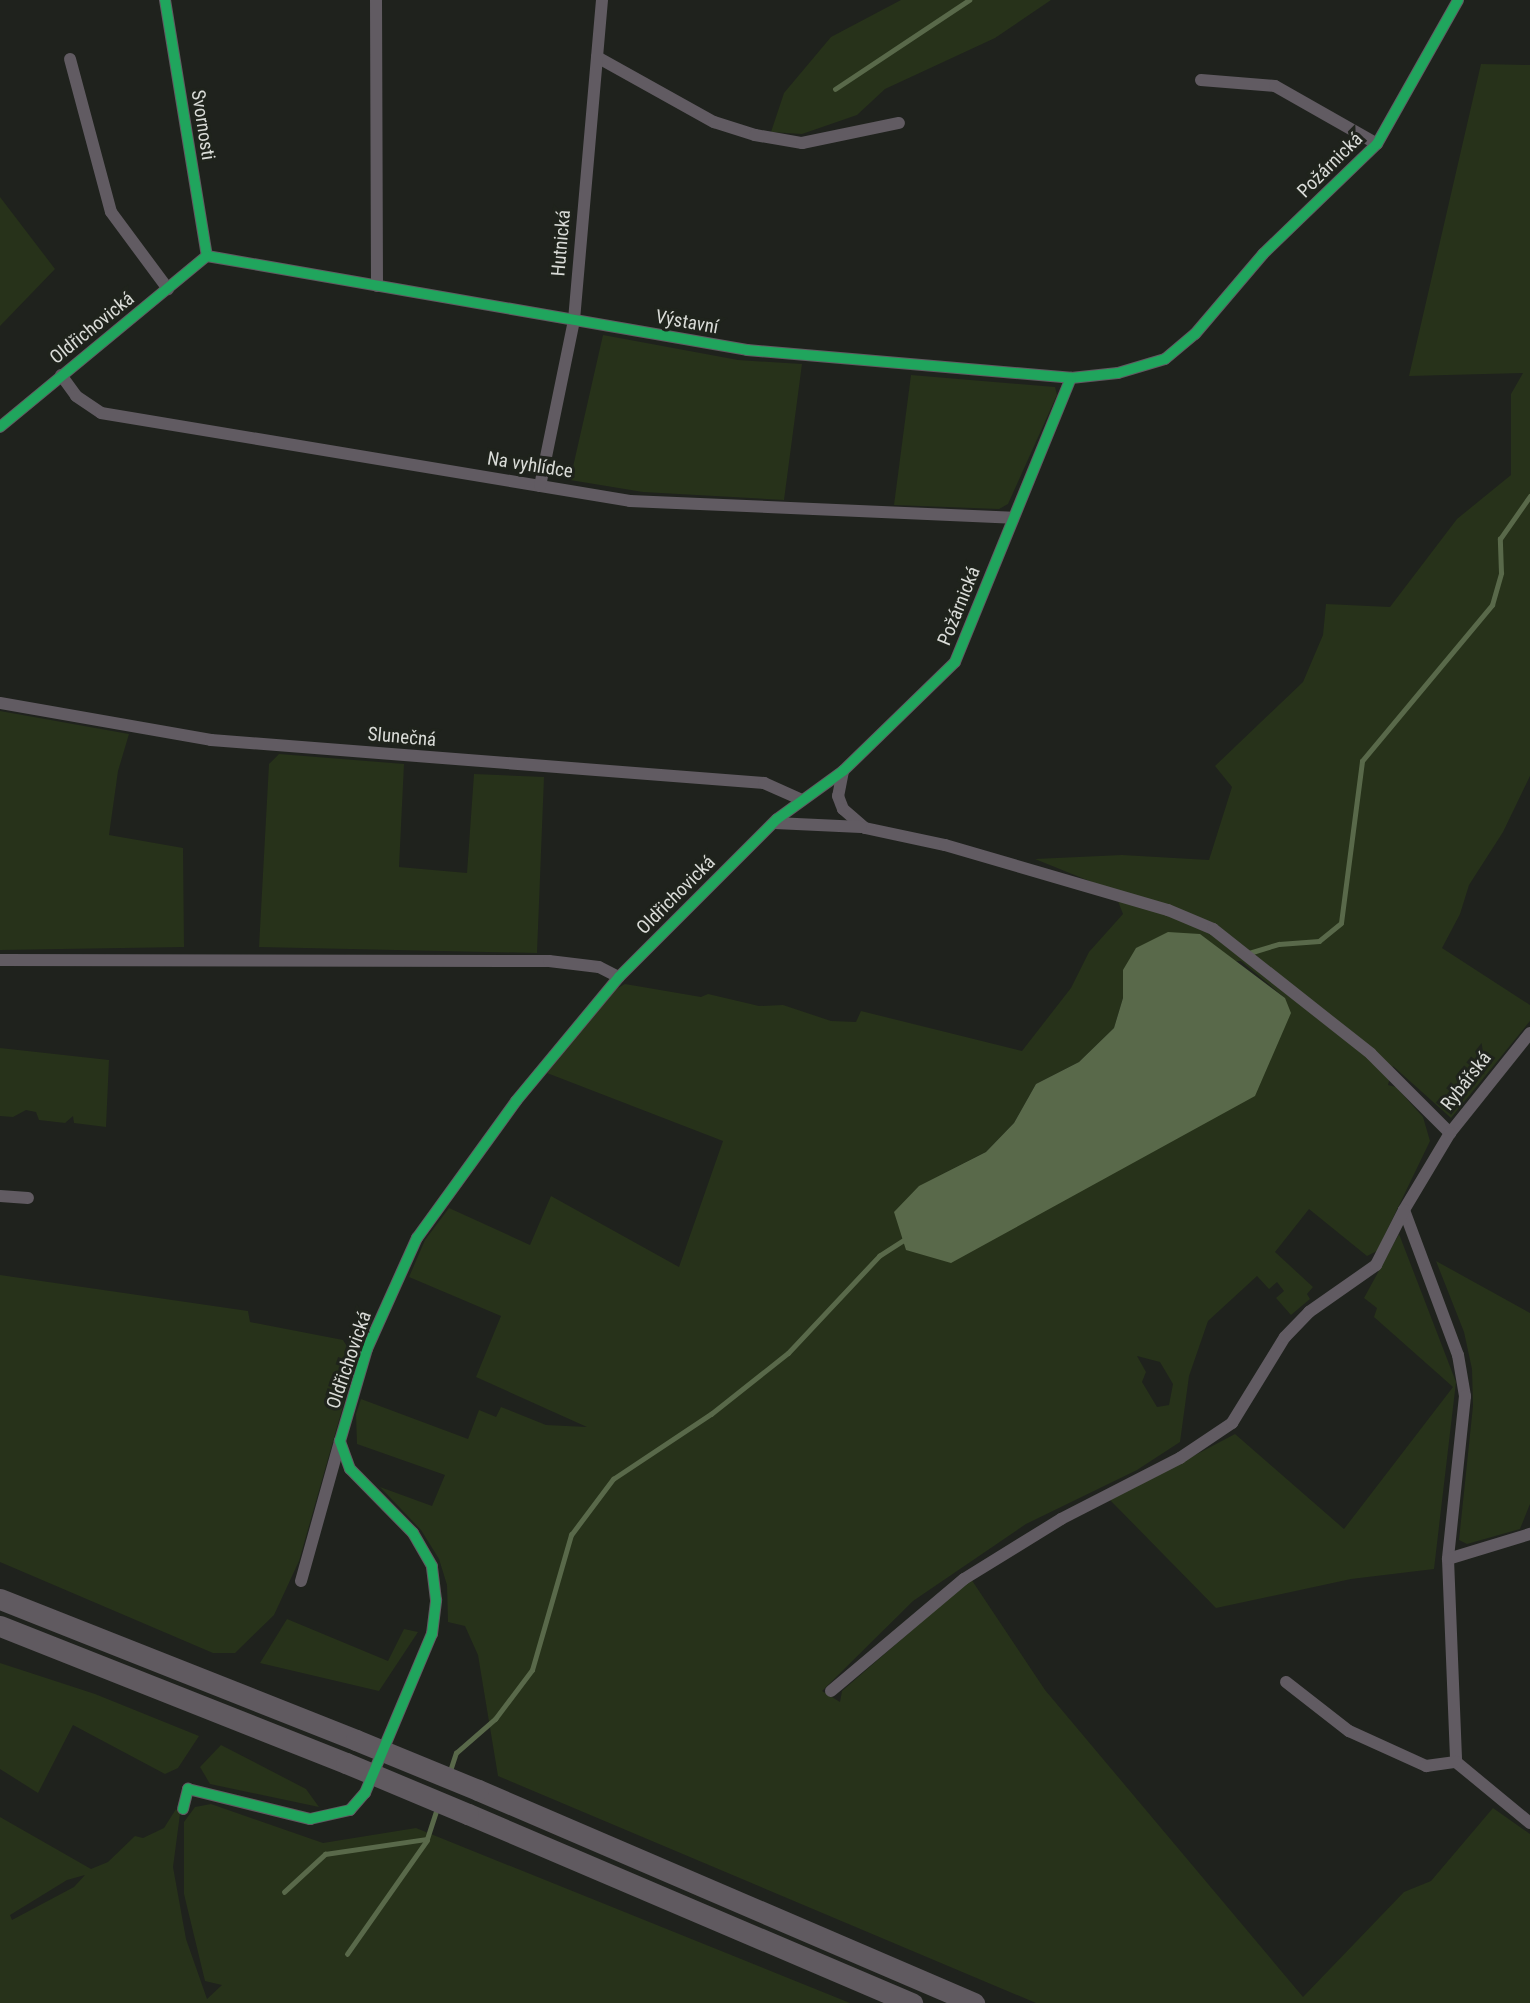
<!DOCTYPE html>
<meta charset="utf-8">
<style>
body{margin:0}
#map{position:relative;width:1530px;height:2003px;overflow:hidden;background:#1f221d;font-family:"Roboto Condensed",sans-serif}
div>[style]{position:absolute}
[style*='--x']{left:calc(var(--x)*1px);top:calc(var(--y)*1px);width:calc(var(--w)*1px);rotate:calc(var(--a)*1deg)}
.green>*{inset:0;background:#27321a}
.water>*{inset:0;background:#59694a}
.stream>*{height:4.5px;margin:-2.25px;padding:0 2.25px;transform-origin:2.25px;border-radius:2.25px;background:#59694a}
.minor>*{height:12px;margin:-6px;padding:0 6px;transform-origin:6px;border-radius:6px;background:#615b62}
.trunk>*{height:21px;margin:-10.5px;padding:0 10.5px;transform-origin:10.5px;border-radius:10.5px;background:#605a60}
.trunk-bridge>*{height:21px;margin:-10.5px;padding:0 10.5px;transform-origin:10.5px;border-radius:10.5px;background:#605a60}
.cycleway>*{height:10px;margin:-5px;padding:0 5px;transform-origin:5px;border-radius:5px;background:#20a55d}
span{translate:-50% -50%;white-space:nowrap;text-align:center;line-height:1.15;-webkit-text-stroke:6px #1f231c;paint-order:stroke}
.street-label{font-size:19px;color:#d9dbd7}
</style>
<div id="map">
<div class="green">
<i style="clip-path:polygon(901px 0,1051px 0,995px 38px,885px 89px,857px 115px,802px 134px,771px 132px,784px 93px,831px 37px)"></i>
<i style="clip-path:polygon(evenodd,1481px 64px,1530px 65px,1530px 776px,1503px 832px,1469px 885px,1460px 914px,1442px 948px,1530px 1005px,1530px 1021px,1451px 1118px,1393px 1066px,1388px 1085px,1396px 1087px,1423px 1117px,1430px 1141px,1377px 1251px,1367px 1256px,1309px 1209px,1275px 1252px,1313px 1287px,1307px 1294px,1310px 1299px,1291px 1315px,1276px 1298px,1284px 1291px,1277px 1282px,1269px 1289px,1257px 1276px,1208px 1321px,1189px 1376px,1180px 1442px,1137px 1470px,1026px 1524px,913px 1601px,822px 1691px,840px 1702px,842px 1691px,971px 1579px,1045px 1690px,1303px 1997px,1404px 1892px,1431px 1881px,1493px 1808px,1530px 1834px,1530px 2003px,1036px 2003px,498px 1776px,478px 1655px,465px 1626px,448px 1622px,447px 1585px,439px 1559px,421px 1530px,380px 1487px,432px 1506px,445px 1475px,357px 1444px,356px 1414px,361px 1399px,468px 1439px,479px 1410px,496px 1417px,501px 1407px,546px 1425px,587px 1427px,476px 1377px,501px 1316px,409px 1277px,425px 1240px,449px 1208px,530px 1245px,551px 1196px,679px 1267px,723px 1141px,547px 1073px,616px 989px,625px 984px,701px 997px,708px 994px,759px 1006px,783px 1005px,831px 1021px,856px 1022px,861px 1011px,1022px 1051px,1071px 988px,1089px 952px,1123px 914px,1114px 891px,1035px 859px,1122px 855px,1209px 860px,1232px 787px,1215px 766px,1303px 682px,1323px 635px,1326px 604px,1390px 607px,1457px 519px,1511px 475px,1511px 394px,1523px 373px,1409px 376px,1481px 64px,1241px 961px,1285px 998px,919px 1186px,986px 1152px,1014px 1123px,1036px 1084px,1079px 1062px,1114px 1028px,1123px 998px,1123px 970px,1241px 961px,1481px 64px,1137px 1356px,1160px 1362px,1173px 1384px,1169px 1405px,1157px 1407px,1142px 1382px,1146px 1372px,1137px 1356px)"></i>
<i style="clip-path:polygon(0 197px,55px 269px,0 326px)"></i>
<i style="clip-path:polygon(603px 335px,738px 360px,802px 364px,784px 500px,643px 492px,570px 480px)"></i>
<i style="clip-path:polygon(911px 375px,1055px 387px,1057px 395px,1008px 504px,999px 509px,894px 505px)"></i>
<i style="clip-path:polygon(0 711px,129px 734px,118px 771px,109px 835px,183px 848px,184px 947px,0 950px)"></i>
<i style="clip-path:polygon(279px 754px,404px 764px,399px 867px,467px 873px,474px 774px,544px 777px,537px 953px,259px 947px,269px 764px)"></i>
<i style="clip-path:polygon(0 1048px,109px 1060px,106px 1127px,74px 1123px,73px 1116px,65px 1123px,39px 1120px,36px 1112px,26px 1110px,13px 1117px,0 1116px)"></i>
<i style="clip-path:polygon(1399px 1234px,1456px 1382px,1434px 1569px,1351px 1579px,1216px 1608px,1110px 1500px,1235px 1434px,1344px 1529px,1453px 1387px,1374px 1317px,1377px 1308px,1364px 1298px)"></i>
<i style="clip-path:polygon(1436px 1261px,1530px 1313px,1530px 1504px,1520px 1529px,1467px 1544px,1459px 1540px,1473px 1406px,1472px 1369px,1464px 1332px)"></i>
<i style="clip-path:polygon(0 1275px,248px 1311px,250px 1322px,343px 1340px,351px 1353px,355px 1364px,299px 1561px,274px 1615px,235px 1653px,213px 1653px,0 1562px)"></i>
<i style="clip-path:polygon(287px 1619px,388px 1661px,404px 1629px,418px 1632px,379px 1691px,260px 1663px)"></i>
<i style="clip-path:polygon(0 1663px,95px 1694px,199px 1736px,178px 1768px,165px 1774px,73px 1725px,38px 1793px,0 1769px)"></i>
<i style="clip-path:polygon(221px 1745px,306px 1789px,319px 1807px,210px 1784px,200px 1767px)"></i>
<i style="clip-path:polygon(evenodd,211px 1804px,323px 1843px,416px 1828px,850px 2003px,0 2003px,0 1817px,91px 1869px,108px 1862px,135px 1836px,143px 1838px,164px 1828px,176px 1809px,180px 1814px,173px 1867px,186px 1939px,207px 1999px,222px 1985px,205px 1981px,184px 1894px,184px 1822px,195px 1807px,211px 1804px,85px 1875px,74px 1887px,12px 1920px,10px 1915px,67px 1880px,85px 1875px)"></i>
</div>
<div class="water">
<i style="clip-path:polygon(1168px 932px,1200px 934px,1285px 998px,1291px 1013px,1255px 1096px,951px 1263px,906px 1250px,894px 1212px,919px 1186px,986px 1152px,1014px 1123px,1036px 1084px,1079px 1062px,1114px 1028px,1123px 998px,1123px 970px,1136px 948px)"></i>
</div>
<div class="stream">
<i style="--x:835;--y:89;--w:161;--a:-33.6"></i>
<i style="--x:1249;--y:953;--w:31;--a:-17"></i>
<i style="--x:1279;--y:944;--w:40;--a:-4.3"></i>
<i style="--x:1319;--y:941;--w:28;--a:-39"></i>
<i style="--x:1341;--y:923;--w:163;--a:-82.6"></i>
<i style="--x:1362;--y:761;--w:203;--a:-50.2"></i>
<i style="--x:1492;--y:605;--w:33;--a:-74"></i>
<i style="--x:1501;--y:573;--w:34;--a:-92"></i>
<i style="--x:1500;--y:539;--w:52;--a:-55.1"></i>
<i style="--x:450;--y:1771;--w:19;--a:-72"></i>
<i style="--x:456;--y:1753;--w:52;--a:-41.1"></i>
<i style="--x:495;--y:1719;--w:61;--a:-52.9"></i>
<i style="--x:532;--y:1670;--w:141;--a:-73.9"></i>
<i style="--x:571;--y:1535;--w:70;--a:-53.1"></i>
<i style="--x:613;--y:1479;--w:118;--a:-33.6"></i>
<i style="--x:711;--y:1414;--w:98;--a:-38.4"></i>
<i style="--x:788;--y:1353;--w:133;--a:-46.8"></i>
<i style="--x:879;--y:1256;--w:31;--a:-33"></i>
<i style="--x:284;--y:1892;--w:56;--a:-42.8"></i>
<i style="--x:325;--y:1854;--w:103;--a:-8.4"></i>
<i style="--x:427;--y:1839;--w:32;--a:-72"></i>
<i style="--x:347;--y:1954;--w:139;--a:-54.9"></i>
</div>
<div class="minor">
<i style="--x:165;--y:0;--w:259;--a:80.7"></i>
<i style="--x:376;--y:0;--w:286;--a:89.8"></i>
<i style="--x:597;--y:57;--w:134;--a:29.1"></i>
<i style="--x:714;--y:122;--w:43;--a:17.6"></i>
<i style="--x:755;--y:135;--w:48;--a:9.7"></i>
<i style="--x:802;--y:143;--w:99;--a:-11.7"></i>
<i style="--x:70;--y:59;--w:158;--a:75"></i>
<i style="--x:111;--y:212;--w:96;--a:53.5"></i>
<i style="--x:1201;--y:80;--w:74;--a:4.6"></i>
<i style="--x:1275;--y:86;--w:117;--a:29.6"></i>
<i style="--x:207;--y:256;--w:548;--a:9.87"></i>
<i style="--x:747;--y:350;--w:325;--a:4.9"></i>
<i style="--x:1071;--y:378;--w:47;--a:-6.1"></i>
<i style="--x:1118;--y:373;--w:49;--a:-16.6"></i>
<i style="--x:1165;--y:359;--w:39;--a:-40"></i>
<i style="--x:1195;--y:334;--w:105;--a:-49.6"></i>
<i style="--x:1263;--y:254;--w:158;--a:-44"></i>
<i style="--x:1377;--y:144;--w:165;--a:-60.6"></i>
<i style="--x:61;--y:375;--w:26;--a:54"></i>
<i style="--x:76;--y:396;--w:30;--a:34"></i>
<i style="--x:101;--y:413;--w:536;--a:9.44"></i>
<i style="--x:630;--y:501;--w:383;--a:2.5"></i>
<i style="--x:0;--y:427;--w:268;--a:-39.6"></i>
<i style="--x:540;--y:486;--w:169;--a:-78.4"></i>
<i style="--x:574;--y:320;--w:321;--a:-85"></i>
<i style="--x:0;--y:703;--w:214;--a:9.9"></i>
<i style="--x:211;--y:740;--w:555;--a:4.45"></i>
<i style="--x:764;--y:783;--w:39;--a:24"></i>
<i style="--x:843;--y:771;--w:25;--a:101"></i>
<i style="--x:838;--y:796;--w:14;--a:69"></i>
<i style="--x:843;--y:809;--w:29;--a:41"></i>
<i style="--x:865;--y:828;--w:82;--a:12"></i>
<i style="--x:945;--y:845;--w:232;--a:16.3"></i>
<i style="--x:1168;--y:910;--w:49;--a:22.9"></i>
<i style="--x:1213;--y:929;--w:201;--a:38.3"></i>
<i style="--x:1371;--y:1054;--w:112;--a:45"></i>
<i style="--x:775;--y:823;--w:86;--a:2.7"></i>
<i style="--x:0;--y:960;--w:549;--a:0.1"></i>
<i style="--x:549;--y:961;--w:50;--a:6.8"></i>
<i style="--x:599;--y:967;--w:22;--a:27"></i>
<i style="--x:1530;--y:1033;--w:128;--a:128.7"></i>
<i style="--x:1450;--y:1133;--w:90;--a:120.9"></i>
<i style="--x:1404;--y:1210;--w:155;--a:69.6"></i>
<i style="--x:1458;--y:1355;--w:42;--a:80.3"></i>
<i style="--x:1465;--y:1396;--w:164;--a:96"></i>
<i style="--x:1448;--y:1559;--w:203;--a:87.7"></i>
<i style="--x:1456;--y:1762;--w:96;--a:39.5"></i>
<i style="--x:0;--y:1196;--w:28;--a:4"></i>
<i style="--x:1448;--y:1559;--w:86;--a:-17"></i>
<i style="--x:301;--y:1581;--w:145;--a:-74.4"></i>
<i style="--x:1286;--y:1682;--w:80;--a:37.9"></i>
<i style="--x:1349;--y:1731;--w:85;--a:24.4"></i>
<i style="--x:1426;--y:1766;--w:30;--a:-8"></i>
<i style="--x:831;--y:1691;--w:174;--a:-40.1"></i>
<i style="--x:964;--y:1579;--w:114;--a:-31.7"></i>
<i style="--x:1061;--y:1519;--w:134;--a:-27.1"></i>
<i style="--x:1180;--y:1458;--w:63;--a:-33.9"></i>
<i style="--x:1232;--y:1423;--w:101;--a:-58.4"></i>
<i style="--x:1285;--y:1337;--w:35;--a:-46"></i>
<i style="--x:1309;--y:1312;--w:82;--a:-35"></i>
<i style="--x:1376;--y:1265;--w:62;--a:-63"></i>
<i style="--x:183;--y:1809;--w:21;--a:-76"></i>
<i style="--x:188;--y:1789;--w:126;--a:13.8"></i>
<i style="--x:310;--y:1819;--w:41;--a:-12.7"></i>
<i style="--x:350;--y:1810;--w:23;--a:-49"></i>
<i style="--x:365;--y:1793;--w:173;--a:-67.2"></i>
<i style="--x:432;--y:1634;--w:34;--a:-83"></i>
<i style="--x:436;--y:1600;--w:34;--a:-97"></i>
<i style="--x:432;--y:1566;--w:38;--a:-120"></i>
<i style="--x:413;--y:1533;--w:90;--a:-134.5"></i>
<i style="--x:350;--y:1469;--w:30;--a:-110"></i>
<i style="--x:340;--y:1441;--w:96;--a:-73.6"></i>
<i style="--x:367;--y:1349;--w:122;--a:-65.8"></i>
<i style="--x:417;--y:1238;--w:169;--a:-54.1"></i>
<i style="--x:516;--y:1101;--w:161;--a:-50.3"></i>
<i style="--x:619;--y:977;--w:223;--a:-45"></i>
<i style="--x:777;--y:819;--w:82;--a:-36"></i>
<i style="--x:843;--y:771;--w:156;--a:-44.2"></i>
<i style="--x:955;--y:662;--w:307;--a:-67.8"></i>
</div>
<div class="trunk">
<i style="--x:0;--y:1599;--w:383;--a:21.6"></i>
<i style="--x:0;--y:1626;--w:372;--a:21.6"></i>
<i style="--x:478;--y:1790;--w:540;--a:23.24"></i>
<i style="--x:468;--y:1814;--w:483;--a:23.1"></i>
</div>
<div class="trunk-bridge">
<i style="--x:356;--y:1740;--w:132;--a:22.3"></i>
<i style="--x:346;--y:1763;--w:132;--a:22.7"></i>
</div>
<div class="cycleway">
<i style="--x:165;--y:0;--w:259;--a:80.7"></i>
<i style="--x:207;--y:256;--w:548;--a:9.87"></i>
<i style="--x:747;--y:350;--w:325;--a:4.9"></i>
<i style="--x:1071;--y:378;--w:47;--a:-6.1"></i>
<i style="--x:1118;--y:373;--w:49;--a:-16.6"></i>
<i style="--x:1165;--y:359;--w:39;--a:-40"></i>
<i style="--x:1195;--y:334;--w:105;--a:-49.6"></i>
<i style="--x:1263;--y:254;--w:158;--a:-44"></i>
<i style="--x:1377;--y:144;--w:165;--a:-60.6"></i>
<i style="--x:0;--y:427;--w:268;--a:-39.6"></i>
<i style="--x:183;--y:1809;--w:21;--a:-76"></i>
<i style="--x:188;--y:1789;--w:126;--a:13.8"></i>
<i style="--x:310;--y:1819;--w:41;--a:-12.7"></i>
<i style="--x:350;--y:1810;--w:23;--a:-49"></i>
<i style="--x:365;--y:1793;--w:173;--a:-67.2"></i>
<i style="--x:432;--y:1634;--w:34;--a:-83"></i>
<i style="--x:436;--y:1600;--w:34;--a:-97"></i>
<i style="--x:432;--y:1566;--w:38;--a:-120"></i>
<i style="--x:413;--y:1533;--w:90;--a:-134.5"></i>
<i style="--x:350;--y:1469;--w:30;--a:-110"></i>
<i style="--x:340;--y:1441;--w:96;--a:-73.6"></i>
<i style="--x:367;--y:1349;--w:122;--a:-65.8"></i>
<i style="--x:417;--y:1238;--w:169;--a:-54.1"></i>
<i style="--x:516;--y:1101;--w:161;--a:-50.3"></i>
<i style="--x:619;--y:977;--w:223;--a:-45"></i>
<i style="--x:777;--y:819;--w:82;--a:-36"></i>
<i style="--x:843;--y:771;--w:156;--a:-44.2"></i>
<i style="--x:955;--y:662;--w:307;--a:-67.8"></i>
</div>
<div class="street-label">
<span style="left:203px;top:125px;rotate:81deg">Svornosti</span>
<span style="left:1330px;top:165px;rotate:-45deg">Požárnická</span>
<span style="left:561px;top:243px;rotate:-85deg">Hutnická</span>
<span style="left:687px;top:322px;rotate:10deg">Výstavní</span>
<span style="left:92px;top:328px;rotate:-39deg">Oldřichovická</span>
<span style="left:530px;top:465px;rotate:9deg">Na vyhlídce</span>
<span style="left:959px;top:606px;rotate:-68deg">Požárnická</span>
<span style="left:402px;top:737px;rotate:5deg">Slunečná</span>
<span style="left:676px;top:895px;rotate:-45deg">Oldřichovická</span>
<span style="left:1466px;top:1081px;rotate:-52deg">Rybářská</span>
<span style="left:349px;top:1360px;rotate:-71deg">Oldřichovická</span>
</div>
</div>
